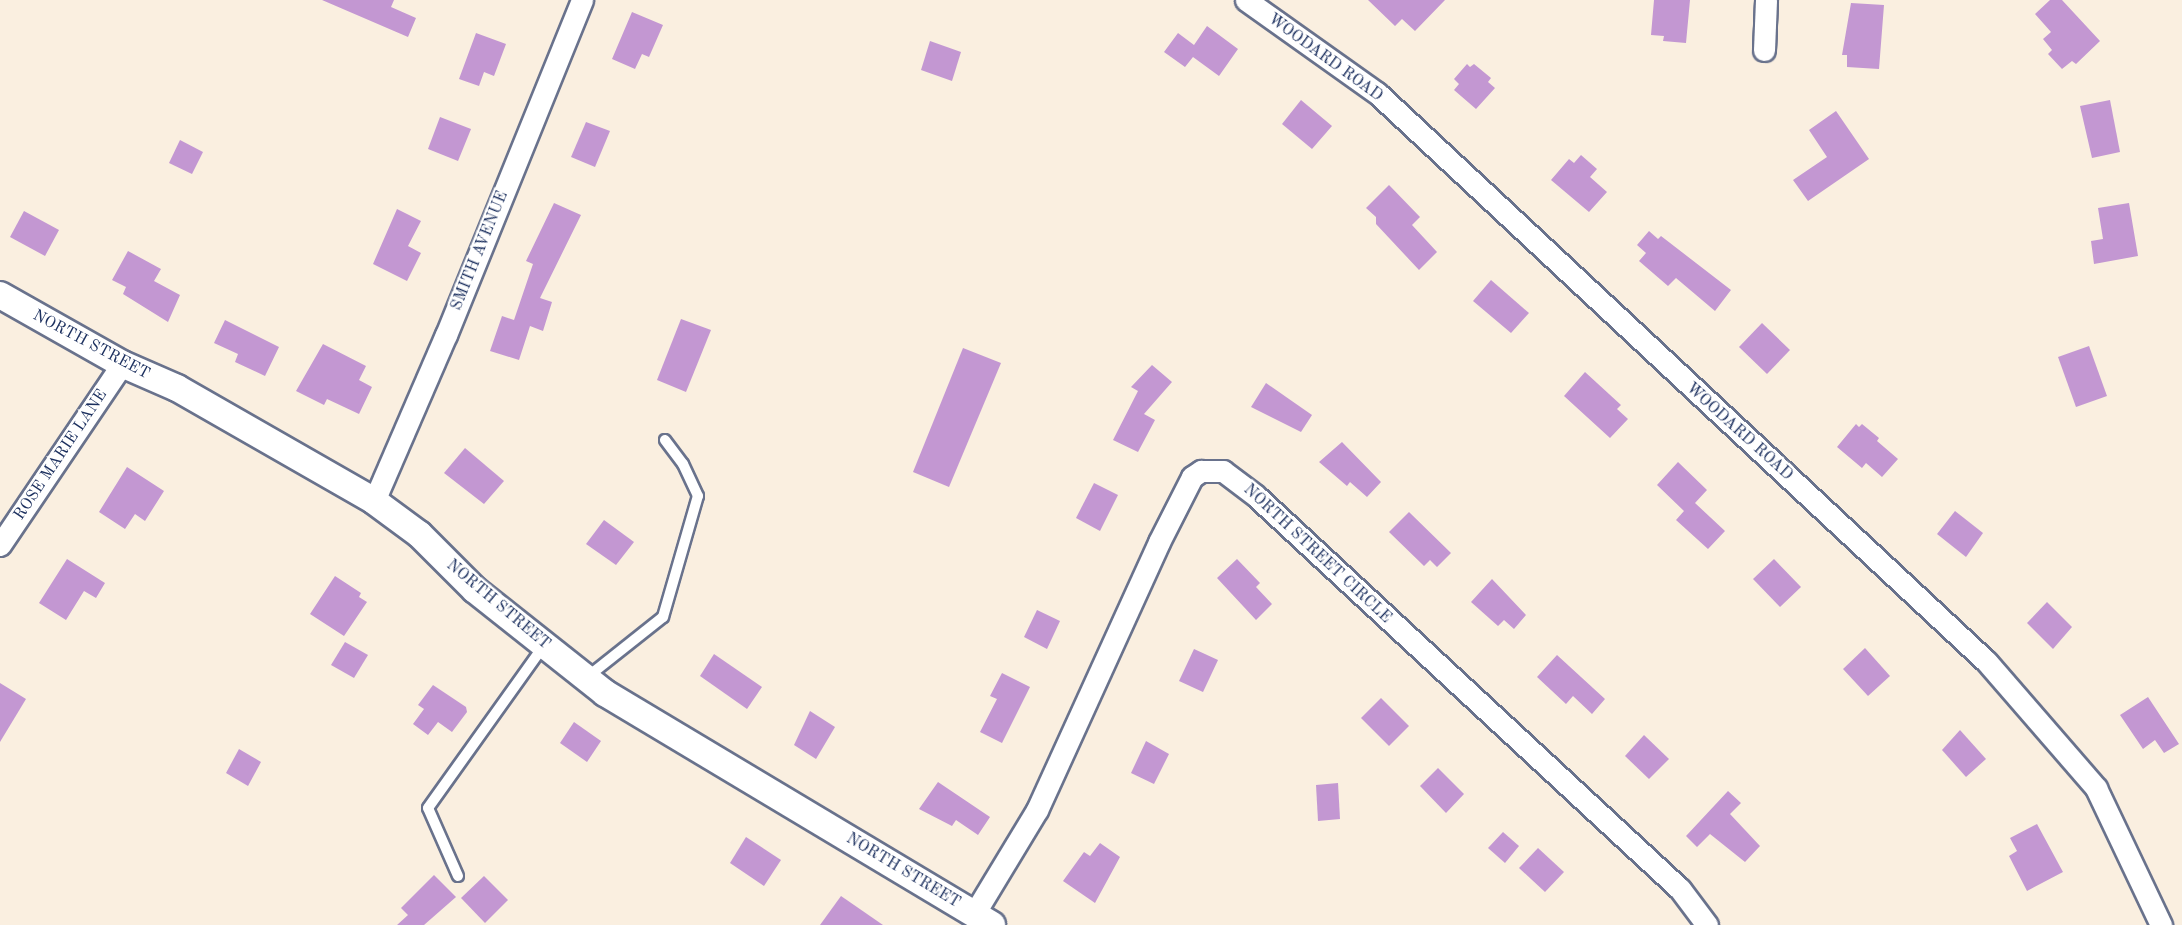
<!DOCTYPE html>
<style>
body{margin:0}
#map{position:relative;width:2182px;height:925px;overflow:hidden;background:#faefe0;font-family:"Old Standard TT",serif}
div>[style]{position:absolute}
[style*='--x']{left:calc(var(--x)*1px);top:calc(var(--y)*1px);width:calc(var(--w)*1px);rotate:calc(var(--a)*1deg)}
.building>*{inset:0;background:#c397d2}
.roads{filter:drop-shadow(2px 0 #69728c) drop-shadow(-2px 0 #69728c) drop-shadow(0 2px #69728c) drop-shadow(0 -2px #69728c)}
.service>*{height:10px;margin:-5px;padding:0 5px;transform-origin:5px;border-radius:5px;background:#fff}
.minor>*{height:21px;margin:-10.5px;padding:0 10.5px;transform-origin:10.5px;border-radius:10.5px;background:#fff}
.tertiary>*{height:26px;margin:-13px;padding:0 13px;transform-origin:13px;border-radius:13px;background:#fff}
span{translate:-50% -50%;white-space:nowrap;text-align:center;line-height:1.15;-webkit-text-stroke:4.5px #fff;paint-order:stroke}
.street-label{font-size:16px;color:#1b2f5e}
</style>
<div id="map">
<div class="building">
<i style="clip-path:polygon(322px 0,394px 0,391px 7px,416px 18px,408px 37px)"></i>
<i style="clip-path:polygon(1368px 0,1445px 0,1415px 31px,1402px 19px,1395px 26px)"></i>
<i style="clip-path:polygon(1654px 0,1690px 0,1686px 43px,1663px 41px,1664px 36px,1651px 35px)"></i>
<i style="clip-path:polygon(2050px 0,2062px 0,2100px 41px,2076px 64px,2072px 61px,2062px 69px,2048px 54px,2052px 50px,2043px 39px,2051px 32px,2035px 14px)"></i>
<i style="clip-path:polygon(1851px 3px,1884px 5px,1879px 69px,1847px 67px,1847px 55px,1842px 55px)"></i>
<i style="clip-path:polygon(632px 12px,663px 25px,649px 57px,642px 54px,635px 69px,612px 59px)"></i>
<i style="clip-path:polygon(1207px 26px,1238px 49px,1219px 76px,1193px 57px,1185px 67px,1164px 52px,1178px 33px,1194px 45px)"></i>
<i style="clip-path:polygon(476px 33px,506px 44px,494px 76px,484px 72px,479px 86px,459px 79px)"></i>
<i style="clip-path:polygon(930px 41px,961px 52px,952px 81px,921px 70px)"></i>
<i style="clip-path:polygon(1467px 64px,1470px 67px,1474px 64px,1491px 78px,1488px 82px,1495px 88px,1476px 109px,1454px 90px,1459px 84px,1454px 79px)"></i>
<i style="clip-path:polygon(1301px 100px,1332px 126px,1312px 149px,1282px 124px)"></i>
<i style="clip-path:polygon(2110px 100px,2120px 152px,2092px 158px,2080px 106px)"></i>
<i style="clip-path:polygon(1836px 111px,1869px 159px,1808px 201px,1793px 180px,1827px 157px,1809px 130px)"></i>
<i style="clip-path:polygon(440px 117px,471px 129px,458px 161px,428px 149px)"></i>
<i style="clip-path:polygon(586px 122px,610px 131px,595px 167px,571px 157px)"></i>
<i style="clip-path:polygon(180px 140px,203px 152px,192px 174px,169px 163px)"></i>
<i style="clip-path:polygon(1581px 155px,1597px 169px,1590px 177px,1607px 192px,1589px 212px,1551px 180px,1569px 159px,1574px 163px)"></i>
<i style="clip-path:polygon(1389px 185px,1420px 217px,1412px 225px,1437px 252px,1419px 270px,1376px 224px,1376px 217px,1366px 208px)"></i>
<i style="clip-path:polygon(554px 203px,581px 215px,540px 298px,552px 302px,543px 331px,530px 326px,519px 360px,490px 351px,502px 316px,514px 320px,533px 264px,526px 261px)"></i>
<i style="clip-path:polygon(2129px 203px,2138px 256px,2094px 264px,2091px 241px,2103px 239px,2098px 208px)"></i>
<i style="clip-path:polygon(397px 209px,421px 221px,408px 246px,421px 253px,407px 281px,373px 264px)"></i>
<i style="clip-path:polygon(24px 211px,59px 230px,45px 256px,10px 237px)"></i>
<i style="clip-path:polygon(1649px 231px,1658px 239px,1661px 236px,1731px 290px,1715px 311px,1676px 278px,1668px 286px,1639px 261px,1646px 253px,1637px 245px)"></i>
<i style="clip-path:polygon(128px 251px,161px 269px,154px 281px,180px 295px,168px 322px,123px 294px,126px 287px,112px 280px)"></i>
<i style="clip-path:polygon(1491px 280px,1529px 313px,1511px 333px,1473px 301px)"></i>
<i style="clip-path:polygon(681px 319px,711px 330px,686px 392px,657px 380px)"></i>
<i style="clip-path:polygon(225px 320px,279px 347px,265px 376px,235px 362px,238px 354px,214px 343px)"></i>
<i style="clip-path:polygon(1762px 323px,1790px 350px,1767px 374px,1739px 347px)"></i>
<i style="clip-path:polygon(323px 344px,366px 366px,359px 380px,372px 387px,359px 414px,327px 399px,324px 405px,296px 391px)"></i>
<i style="clip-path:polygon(2089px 346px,2107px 396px,2076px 407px,2058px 357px)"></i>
<i style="clip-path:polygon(963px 348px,1001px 363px,949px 487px,913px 472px)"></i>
<i style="clip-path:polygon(1152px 365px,1172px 382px,1144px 414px,1155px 420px,1138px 452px,1113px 440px,1138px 391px,1131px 387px)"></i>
<i style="clip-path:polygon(1585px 372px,1621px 405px,1617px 409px,1628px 419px,1610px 438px,1564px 396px)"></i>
<i style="clip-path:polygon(1266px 383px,1312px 415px,1301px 432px,1251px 407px)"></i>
<i style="clip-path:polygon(1856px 424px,1859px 427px,1862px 424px,1879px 438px,1877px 441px,1898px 459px,1882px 477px,1866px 463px,1862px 468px,1837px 447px)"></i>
<i style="clip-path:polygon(1342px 442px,1381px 482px,1367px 497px,1350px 482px,1347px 486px,1319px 462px)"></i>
<i style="clip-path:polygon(465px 448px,504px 481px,484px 504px,444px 473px)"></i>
<i style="clip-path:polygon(1678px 462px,1707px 490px,1695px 503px,1725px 531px,1708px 549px,1676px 520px,1684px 511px,1657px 485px)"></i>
<i style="clip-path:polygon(127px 467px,164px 491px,145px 521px,135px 514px,125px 529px,99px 512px)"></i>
<i style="clip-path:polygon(1094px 483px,1118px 495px,1100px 531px,1076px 518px)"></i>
<i style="clip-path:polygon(1955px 511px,1983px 533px,1966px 557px,1937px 534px)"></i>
<i style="clip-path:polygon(1409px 512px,1451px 553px,1437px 567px,1430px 560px,1424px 566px,1389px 532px)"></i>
<i style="clip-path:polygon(604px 520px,634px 542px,616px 565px,586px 544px)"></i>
<i style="clip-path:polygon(67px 559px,105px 583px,96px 598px,84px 591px,66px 620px,39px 603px)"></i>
<i style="clip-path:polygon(1237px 559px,1260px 583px,1256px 587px,1272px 604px,1256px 620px,1217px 578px)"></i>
<i style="clip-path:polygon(1774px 559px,1801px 587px,1780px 607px,1753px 579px)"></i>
<i style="clip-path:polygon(335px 576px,361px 593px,359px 597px,367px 602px,344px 636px,310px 614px)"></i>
<i style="clip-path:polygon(1492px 579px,1526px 615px,1514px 629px,1504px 620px,1498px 626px,1471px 602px)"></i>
<i style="clip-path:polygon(2047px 602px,2072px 627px,2053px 649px,2027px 623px)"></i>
<i style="clip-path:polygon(1037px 610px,1060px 621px,1047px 649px,1024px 637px)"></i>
<i style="clip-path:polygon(345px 642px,368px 655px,354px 678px,331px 665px)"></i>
<i style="clip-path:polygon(1865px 648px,1890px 676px,1868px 696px,1843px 669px)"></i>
<i style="clip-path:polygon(1194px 649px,1218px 660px,1203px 692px,1179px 681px)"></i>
<i style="clip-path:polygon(714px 654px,762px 687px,747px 709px,700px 676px)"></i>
<i style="clip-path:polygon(1557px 655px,1605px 699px,1592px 714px,1573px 696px,1566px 704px,1537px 677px)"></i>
<i style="clip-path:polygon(1002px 673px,1030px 687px,1002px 743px,980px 732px,997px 699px,990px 696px)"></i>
<i style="clip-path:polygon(0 683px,26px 699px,0 742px)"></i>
<i style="clip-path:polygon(433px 685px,466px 707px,467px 712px,452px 732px,438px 722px,428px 735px,413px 724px,424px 709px,418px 705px)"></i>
<i style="clip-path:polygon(2148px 697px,2179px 744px,2164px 753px,2155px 740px,2143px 749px,2120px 715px)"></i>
<i style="clip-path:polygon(1381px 698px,1409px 726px,1389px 746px,1361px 718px)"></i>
<i style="clip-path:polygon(810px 711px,835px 727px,816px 759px,794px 745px)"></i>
<i style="clip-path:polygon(574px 722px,601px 741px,587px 762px,560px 743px)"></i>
<i style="clip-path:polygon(1960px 730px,1986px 759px,1966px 777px,1942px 750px)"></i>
<i style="clip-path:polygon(1644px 735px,1669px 759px,1649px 779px,1625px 756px)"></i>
<i style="clip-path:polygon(1146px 741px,1169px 754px,1154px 784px,1131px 773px)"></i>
<i style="clip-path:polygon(239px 749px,261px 762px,248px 786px,226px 773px)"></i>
<i style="clip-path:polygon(1438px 768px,1464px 794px,1446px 813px,1420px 786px)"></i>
<i style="clip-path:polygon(938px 782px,990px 817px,978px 835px,956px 820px,952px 826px,919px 809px)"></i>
<i style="clip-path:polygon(1338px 783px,1340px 819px,1318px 821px,1316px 785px)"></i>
<i style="clip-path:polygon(1728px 791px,1741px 803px,1730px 814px,1760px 846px,1745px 862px,1710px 834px,1697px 847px,1686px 836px)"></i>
<i style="clip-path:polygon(2037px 824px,2063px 872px,2027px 891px,2009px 856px,2017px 851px,2010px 838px)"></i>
<i style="clip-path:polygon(1503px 832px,1519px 846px,1505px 863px,1488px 848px)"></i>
<i style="clip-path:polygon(746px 837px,781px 860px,764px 886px,730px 863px)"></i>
<i style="clip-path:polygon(1100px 843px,1120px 857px,1095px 903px,1063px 881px,1084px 852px,1090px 856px)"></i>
<i style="clip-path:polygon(1538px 848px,1564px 872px,1545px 892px,1519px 868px)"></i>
<i style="clip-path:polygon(434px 875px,456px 897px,424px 925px,397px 925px,408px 915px,401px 908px)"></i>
<i style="clip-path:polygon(484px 876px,508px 900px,485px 923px,461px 898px)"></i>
<i style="clip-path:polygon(841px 896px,883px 925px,820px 925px)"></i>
</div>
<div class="roads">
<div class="service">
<i style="--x:586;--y:678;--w:98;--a:-38.4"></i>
<i style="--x:663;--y:617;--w:126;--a:-73.9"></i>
<i style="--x:698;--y:496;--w:35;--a:-115"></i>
<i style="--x:683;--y:464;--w:30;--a:-127"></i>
<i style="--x:458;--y:876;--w:74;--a:-113.8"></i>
<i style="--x:428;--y:808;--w:201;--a:-54.5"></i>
</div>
<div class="minor">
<i style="--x:1246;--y:0;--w:161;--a:35.4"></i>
<i style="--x:1377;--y:93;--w:834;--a:43.01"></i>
<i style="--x:1987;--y:662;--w:167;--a:49.1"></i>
<i style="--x:2096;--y:788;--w:152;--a:64.6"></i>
<i style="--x:1764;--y:50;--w:50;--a:-87.7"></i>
<i style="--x:374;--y:501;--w:181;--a:-66.6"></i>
<i style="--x:446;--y:335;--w:362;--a:-67.9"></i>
<i style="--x:0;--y:545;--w:218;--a:-56"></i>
<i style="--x:974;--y:914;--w:122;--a:-58.8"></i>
<i style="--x:1037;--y:810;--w:294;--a:-65.5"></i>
<i style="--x:1159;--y:542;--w:73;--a:-63.1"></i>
<i style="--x:1192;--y:477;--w:11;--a:-34"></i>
<i style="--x:1201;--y:471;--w:22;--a:0"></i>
<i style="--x:1223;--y:471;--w:41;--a:37.1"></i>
<i style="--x:1256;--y:496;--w:578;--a:42.83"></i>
<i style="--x:1680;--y:889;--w:45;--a:53.1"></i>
</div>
<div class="tertiary">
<i style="--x:0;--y:295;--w:140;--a:29.5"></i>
<i style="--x:122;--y:364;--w:60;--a:23.6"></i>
<i style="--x:177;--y:388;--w:227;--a:29.8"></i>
<i style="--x:374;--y:501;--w:56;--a:36.3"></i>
<i style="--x:419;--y:534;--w:79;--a:45"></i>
<i style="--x:475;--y:590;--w:166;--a:38.4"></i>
<i style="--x:605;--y:693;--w:451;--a:30.9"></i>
</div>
</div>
<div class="street-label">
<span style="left:1325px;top:58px;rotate:36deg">WOODARD ROAD</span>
<span style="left:480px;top:251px;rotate:-68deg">SMITH AVENUE</span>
<span style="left:91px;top:345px;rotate:28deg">NORTH STREET</span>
<span style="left:1739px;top:432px;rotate:42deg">WOODARD ROAD</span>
<span style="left:61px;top:455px;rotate:-56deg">ROSE MARIE LANE</span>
<span style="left:1317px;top:554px;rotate:43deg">NORTH STREET CIRCLE</span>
<span style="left:498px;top:605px;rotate:40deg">NORTH STREET</span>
<span style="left:903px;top:871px;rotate:31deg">NORTH STREET</span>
</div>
</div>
